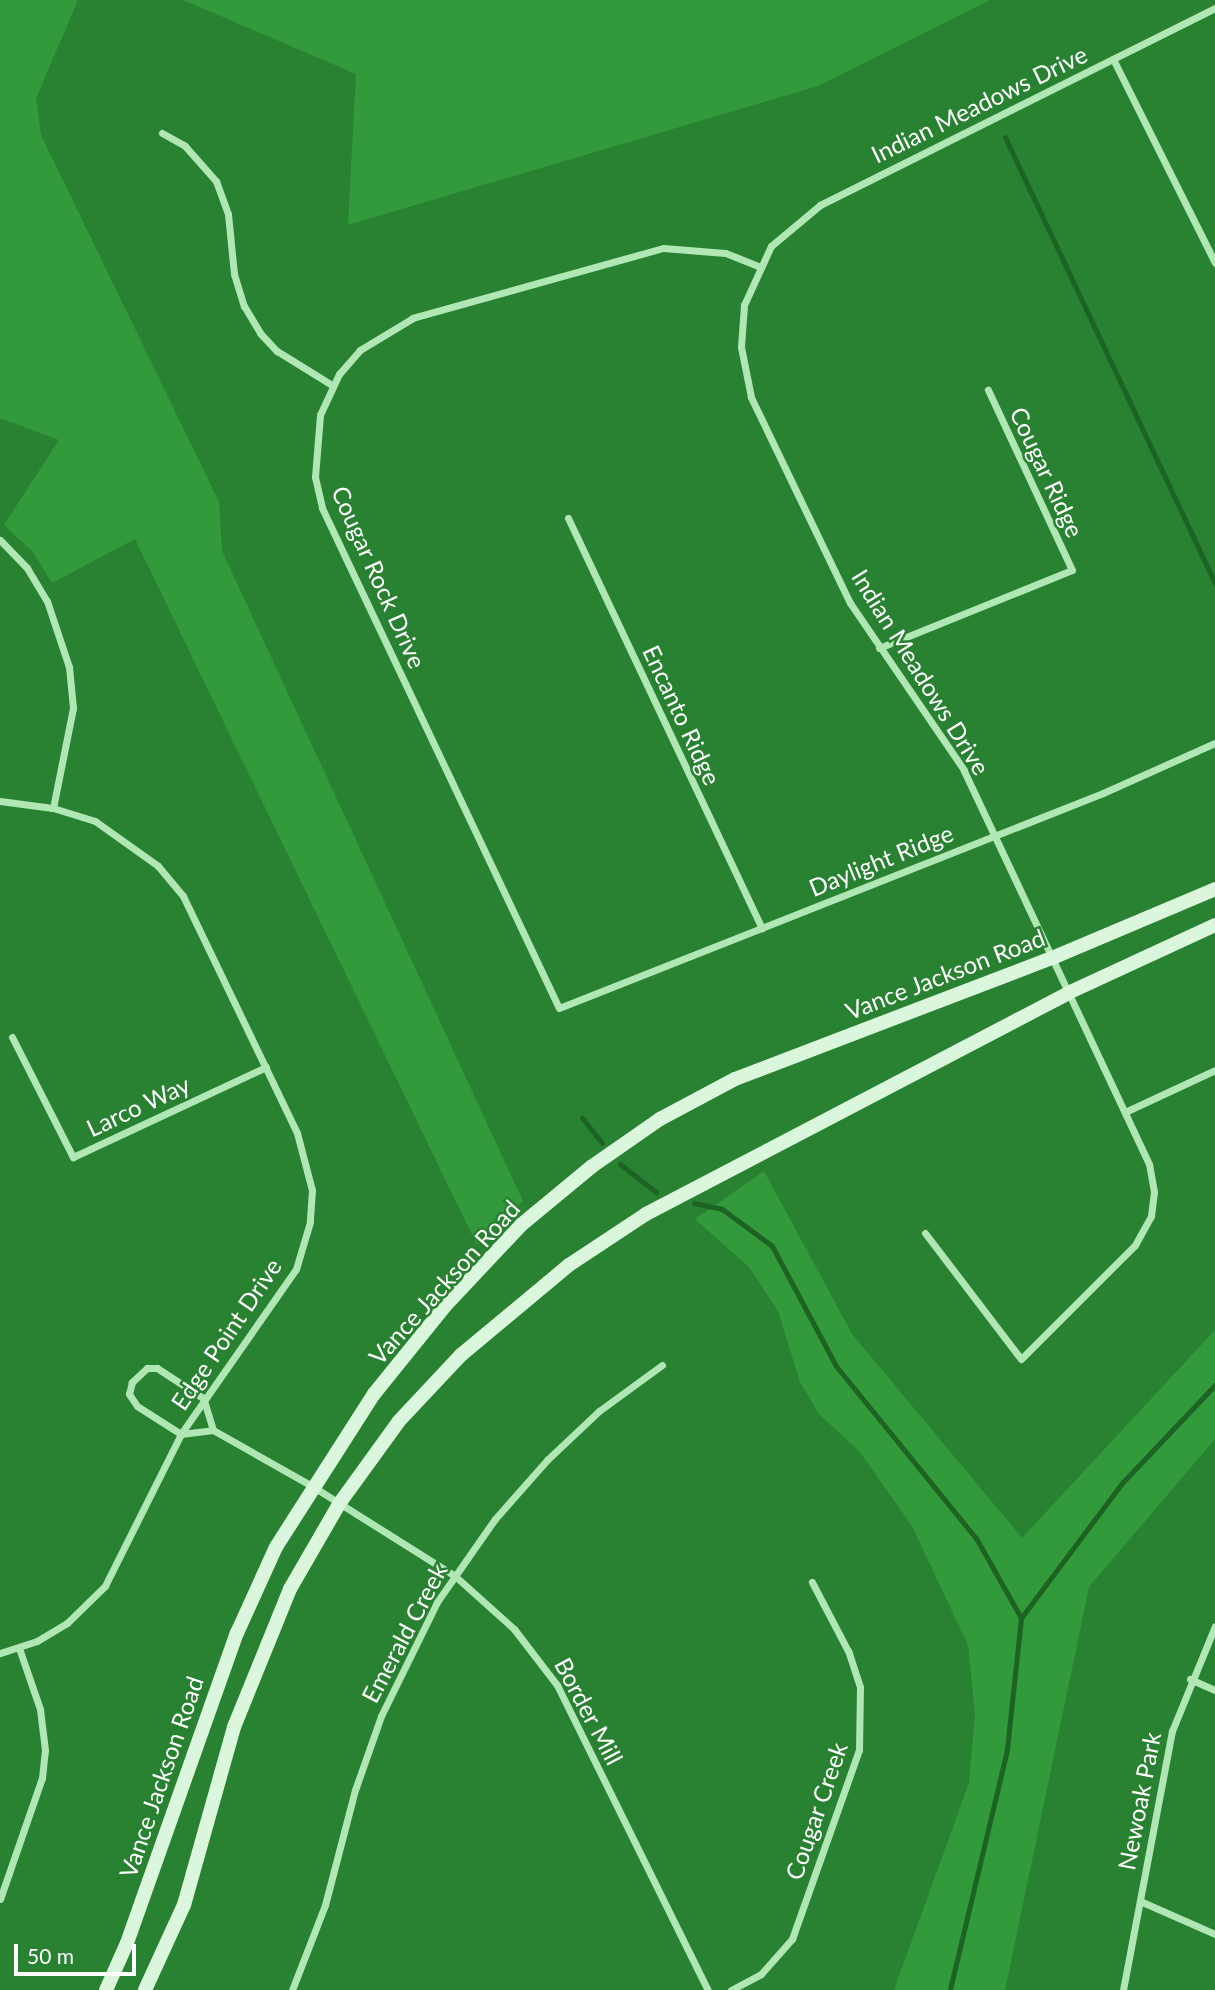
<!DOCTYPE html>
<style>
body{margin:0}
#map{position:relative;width:1215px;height:1990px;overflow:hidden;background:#288231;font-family:Lato,sans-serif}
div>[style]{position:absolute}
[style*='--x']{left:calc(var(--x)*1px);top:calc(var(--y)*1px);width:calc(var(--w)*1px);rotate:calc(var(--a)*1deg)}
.green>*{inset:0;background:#339a3b}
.stream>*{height:5px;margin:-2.5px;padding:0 2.5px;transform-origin:2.5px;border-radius:2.5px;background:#1c6324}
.street>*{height:7px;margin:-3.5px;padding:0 3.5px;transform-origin:3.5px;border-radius:3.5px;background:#b1e6b5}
.secondary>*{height:14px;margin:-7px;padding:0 7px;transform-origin:7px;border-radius:7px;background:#daf6dd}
span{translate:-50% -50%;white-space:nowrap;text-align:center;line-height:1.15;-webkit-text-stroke:5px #288231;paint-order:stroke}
.street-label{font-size:24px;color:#fff}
.scale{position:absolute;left:14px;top:1944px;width:122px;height:32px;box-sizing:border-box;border:4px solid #fff;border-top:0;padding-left:9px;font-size:21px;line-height:24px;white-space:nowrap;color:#fff;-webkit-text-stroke:5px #288231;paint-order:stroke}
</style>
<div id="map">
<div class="green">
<i style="clip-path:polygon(0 0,78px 0,36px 98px,41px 135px,219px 502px,222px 551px,523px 1201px,477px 1245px,135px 539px,52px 583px,33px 552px,4px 525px,59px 440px,0 418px)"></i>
<i style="clip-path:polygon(183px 0,990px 0,818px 86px,348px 225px,356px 74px)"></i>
<i style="clip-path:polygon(764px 1171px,852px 1334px,1022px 1538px,1215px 1330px,1215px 1439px,1089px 1587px,1005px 1990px,894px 1990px,969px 1783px,975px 1714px,968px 1645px,912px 1526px,859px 1451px,819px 1414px,800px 1382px,778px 1311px,749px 1267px,695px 1219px)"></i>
</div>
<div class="stream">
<i style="--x:1005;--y:137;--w:494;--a:64.8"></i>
<i style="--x:582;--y:1118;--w:32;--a:51"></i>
<i style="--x:620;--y:1164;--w:46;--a:37.9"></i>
<i style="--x:694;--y:1203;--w:29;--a:12"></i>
<i style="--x:722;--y:1209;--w:62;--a:36.5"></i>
<i style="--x:772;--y:1246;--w:136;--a:61.9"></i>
<i style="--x:836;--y:1366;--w:222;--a:50.9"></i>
<i style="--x:976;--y:1538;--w:92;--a:60.6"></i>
<i style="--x:1021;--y:1618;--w:133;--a:96.1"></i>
<i style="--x:1007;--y:1750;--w:247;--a:103.4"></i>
<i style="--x:1021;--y:1618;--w:169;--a:-53.2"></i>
<i style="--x:1122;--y:1483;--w:135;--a:-46.5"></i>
</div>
<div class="street">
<i style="--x:1113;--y:59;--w:228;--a:63.4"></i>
<i style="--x:162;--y:133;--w:26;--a:29"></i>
<i style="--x:185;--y:146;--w:47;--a:48.5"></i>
<i style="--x:216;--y:181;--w:35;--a:70"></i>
<i style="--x:228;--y:214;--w:60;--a:84.3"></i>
<i style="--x:234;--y:274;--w:34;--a:73"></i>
<i style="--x:244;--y:306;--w:31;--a:59"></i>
<i style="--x:260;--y:333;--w:25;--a:47"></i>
<i style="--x:277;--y:351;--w:65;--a:31.7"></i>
<i style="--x:758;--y:266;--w:35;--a:-158"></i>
<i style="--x:725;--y:253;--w:62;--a:-175.4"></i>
<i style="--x:663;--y:248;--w:260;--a:164.4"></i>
<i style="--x:413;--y:318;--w:62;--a:148.9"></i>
<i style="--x:360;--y:350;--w:32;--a:131"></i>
<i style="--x:339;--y:374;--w:45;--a:114.9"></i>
<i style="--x:320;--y:415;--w:62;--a:94.6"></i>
<i style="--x:315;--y:477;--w:32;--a:77"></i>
<i style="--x:322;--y:508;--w:553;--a:64.64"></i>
<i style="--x:559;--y:1008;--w:585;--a:-21.56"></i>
<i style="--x:1103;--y:793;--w:123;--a:-24.1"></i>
<i style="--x:568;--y:518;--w:454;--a:64.7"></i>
<i style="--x:0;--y:540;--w:39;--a:46"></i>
<i style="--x:27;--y:568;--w:39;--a:59"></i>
<i style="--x:47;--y:601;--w:70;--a:71.6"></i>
<i style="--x:69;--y:667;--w:41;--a:84.4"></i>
<i style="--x:73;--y:708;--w:102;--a:101.3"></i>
<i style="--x:879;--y:648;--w:208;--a:-22"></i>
<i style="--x:1072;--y:570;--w:199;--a:-115"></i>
<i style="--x:0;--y:801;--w:53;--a:7.5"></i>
<i style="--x:53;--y:808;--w:44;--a:17.2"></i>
<i style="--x:95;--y:821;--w:77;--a:35.5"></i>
<i style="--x:158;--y:866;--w:39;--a:50"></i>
<i style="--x:183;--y:896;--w:263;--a:64.3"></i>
<i style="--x:297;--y:1133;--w:59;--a:75.3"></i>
<i style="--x:312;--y:1190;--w:32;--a:94"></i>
<i style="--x:310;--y:1222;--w:49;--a:106.6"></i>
<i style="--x:296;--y:1269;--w:201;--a:124.9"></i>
<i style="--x:181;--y:1434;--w:170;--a:116.6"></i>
<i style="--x:105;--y:1586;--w:53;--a:135.8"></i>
<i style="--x:67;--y:1623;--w:35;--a:149"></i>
<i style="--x:37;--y:1641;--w:39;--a:162"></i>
<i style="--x:12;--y:1037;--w:135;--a:63.1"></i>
<i style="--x:73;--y:1157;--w:213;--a:-25"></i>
<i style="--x:1125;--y:1112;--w:99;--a:-25"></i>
<i style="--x:925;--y:1233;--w:158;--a:52.7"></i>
<i style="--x:1021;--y:1359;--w:161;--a:-45"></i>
<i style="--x:1135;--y:1245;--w:33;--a:-61"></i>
<i style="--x:1151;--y:1216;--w:24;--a:-83"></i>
<i style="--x:1154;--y:1192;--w:28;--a:-100"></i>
<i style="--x:1149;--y:1164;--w:435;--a:-115.2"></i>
<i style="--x:964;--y:770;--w:202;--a:-124.3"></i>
<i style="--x:850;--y:603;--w:229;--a:-115.7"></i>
<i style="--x:751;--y:397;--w:51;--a:-101.3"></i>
<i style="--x:741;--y:347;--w:42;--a:-85.9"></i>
<i style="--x:744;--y:305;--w:65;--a:-65.4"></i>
<i style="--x:771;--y:246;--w:64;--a:-39.9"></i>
<i style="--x:820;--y:205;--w:441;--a:-26.5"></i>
<i style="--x:213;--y:1430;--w:34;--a:-107"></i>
<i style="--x:203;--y:1398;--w:55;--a:-146.9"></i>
<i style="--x:157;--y:1368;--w:10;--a:180"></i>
<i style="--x:147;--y:1368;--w:21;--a:137"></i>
<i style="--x:132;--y:1382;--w:12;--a:104"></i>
<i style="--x:129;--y:1394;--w:14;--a:56"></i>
<i style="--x:137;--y:1406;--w:52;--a:32.5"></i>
<i style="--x:181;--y:1434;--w:32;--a:-7"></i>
<i style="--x:213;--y:1430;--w:114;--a:29.5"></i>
<i style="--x:312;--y:1486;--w:169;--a:32.2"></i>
<i style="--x:455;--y:1576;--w:79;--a:41.9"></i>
<i style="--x:514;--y:1629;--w:71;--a:52.5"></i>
<i style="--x:557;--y:1685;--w:340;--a:63.7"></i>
<i style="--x:1190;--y:1679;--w:27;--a:24"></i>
<i style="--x:0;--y:1899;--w:128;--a:-70.9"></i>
<i style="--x:42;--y:1778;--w:28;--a:-84"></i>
<i style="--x:45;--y:1750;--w:41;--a:-97"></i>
<i style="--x:40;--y:1709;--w:65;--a:-109"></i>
<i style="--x:1140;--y:1901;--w:82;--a:23.7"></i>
<i style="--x:292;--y:1990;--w:91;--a:-68.8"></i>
<i style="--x:325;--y:1905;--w:119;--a:-75.4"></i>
<i style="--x:355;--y:1790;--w:78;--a:-70.6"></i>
<i style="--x:381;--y:1716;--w:127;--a:-63.8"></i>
<i style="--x:437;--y:1602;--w:101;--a:-55.1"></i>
<i style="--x:495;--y:1519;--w:79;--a:-48.6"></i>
<i style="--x:547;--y:1460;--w:71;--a:-43.3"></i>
<i style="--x:599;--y:1411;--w:78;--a:-36.1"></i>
<i style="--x:731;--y:1990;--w:34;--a:-28"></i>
<i style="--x:761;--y:1974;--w:47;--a:-48.5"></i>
<i style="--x:792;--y:1939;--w:201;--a:-70.5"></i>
<i style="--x:859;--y:1750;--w:63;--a:-89.1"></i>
<i style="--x:860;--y:1687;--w:38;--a:-108"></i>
<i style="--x:848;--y:1651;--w:78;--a:-117.6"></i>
<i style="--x:1123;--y:1990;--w:264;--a:-79.3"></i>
<i style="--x:1172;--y:1731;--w:113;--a:-67.7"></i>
</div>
<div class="secondary">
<i style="--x:106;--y:1990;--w:51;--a:-65.9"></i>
<i style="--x:127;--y:1943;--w:329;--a:-70.5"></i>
<i style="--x:237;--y:1633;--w:94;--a:-65.6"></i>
<i style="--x:276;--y:1547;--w:182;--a:-57.4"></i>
<i style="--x:374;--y:1394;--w:113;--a:-51.1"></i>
<i style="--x:445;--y:1306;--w:111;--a:-46.8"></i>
<i style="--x:521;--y:1225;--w:91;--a:-39.6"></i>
<i style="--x:591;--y:1167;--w:84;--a:-34.8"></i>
<i style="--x:660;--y:1119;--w:85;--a:-28.1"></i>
<i style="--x:735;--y:1079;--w:339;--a:-20.9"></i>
<i style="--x:1052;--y:958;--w:177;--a:-22.9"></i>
<i style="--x:145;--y:1990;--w:94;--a:-65.4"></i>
<i style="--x:184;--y:1905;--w:185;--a:-74.3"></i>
<i style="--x:234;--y:1727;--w:149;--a:-67.9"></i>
<i style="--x:290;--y:1589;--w:98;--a:-60"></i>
<i style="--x:339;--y:1504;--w:102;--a:-54.1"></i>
<i style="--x:399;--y:1421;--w:91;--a:-46.8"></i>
<i style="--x:461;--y:1355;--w:141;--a:-39.8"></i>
<i style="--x:569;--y:1265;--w:92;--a:-33.5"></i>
<i style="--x:646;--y:1214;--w:476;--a:-27.6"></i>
<i style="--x:1068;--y:993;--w:162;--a:-24.8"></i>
</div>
<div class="street-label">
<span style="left:979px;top:104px;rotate:-26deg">Indian Meadows Drive</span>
<span style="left:1047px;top:472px;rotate:65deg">Cougar Ridge</span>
<span style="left:379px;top:577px;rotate:66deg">Cougar Rock Drive</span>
<span style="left:921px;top:672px;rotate:58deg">Indian Meadows Drive</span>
<span style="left:682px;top:715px;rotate:65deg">Encanto Ridge</span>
<span style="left:881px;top:860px;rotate:-22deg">Daylight Ridge</span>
<span style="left:945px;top:974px;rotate:-21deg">Vance Jackson Road</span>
<span style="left:138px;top:1106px;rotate:-25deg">Larco Way</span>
<span style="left:444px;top:1282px;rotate:-48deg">Vance Jackson Road</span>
<span style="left:226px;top:1334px;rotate:-56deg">Edge Point Drive</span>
<span style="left:404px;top:1633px;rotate:-62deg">Emerald Creek</span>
<span style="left:589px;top:1711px;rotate:62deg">Border Mill</span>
<span style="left:161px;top:1777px;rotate:-71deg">Vance Jackson Road</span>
<span style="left:1139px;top:1801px;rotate:-79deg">Newoak Park</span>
<span style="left:816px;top:1811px;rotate:-71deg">Cougar Creek</span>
</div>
<div class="scale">50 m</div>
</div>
